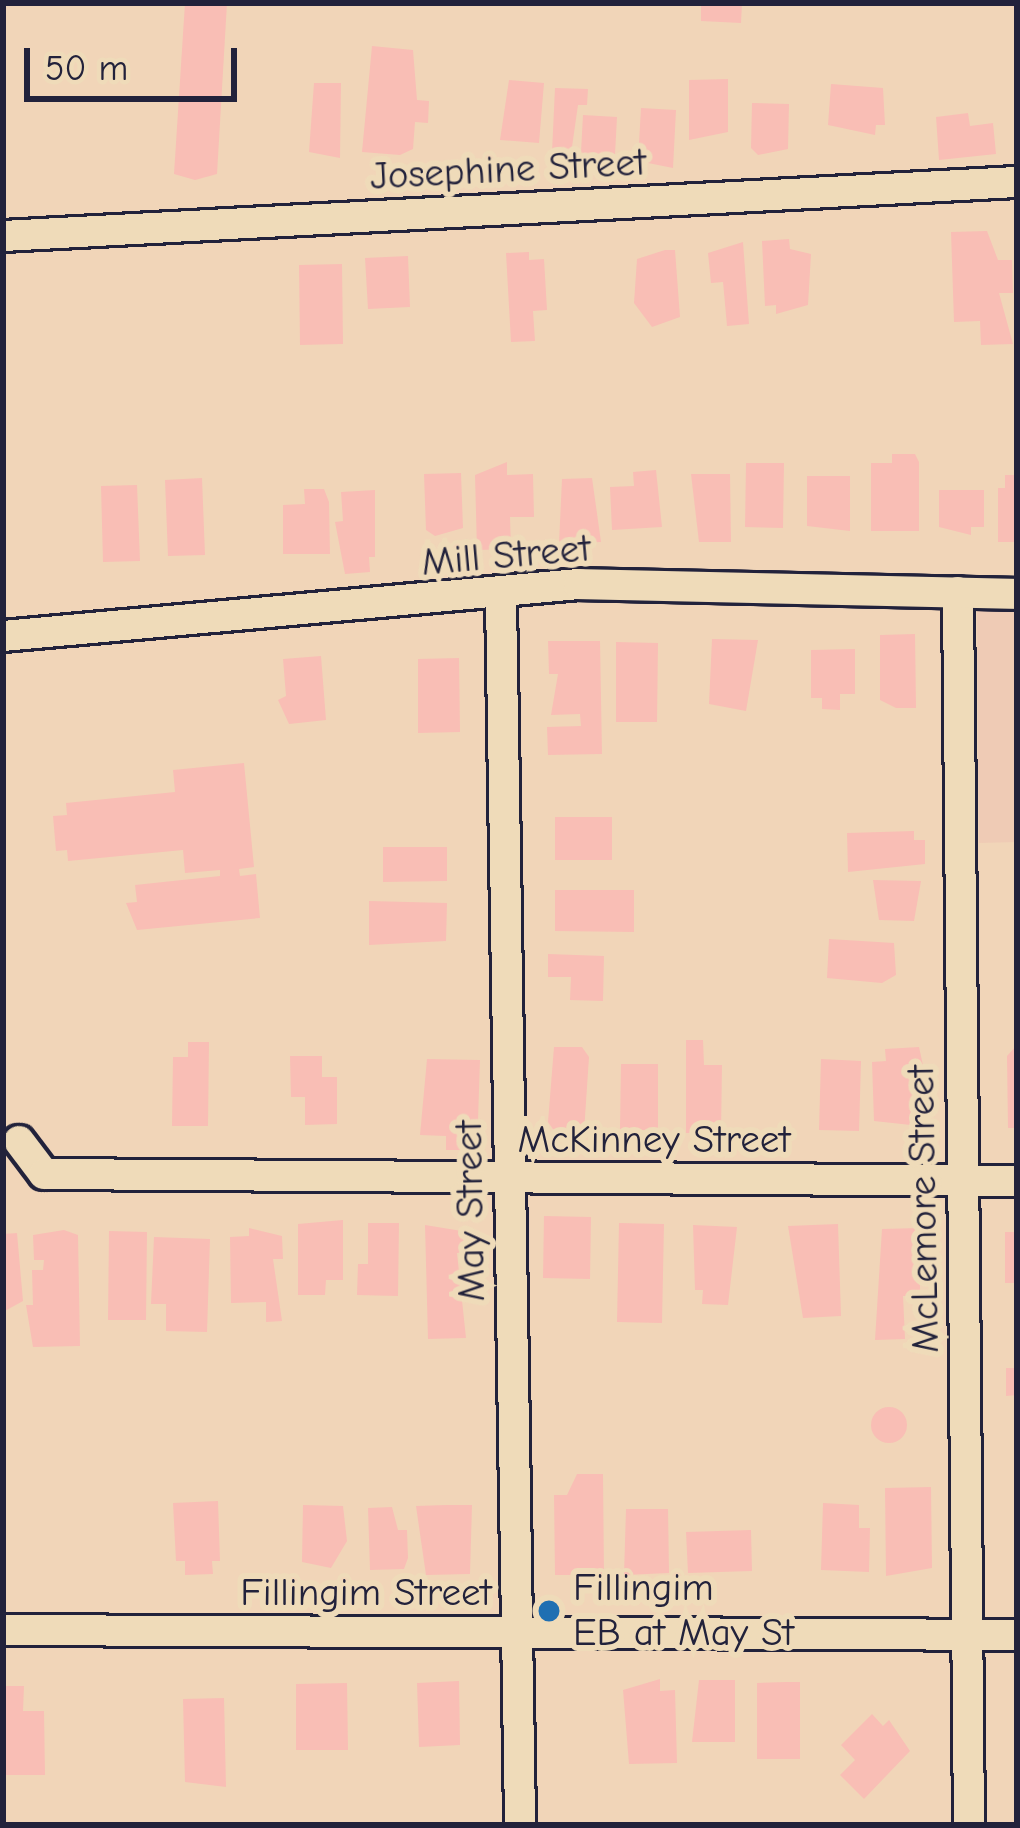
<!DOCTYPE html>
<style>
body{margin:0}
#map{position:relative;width:1020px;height:1828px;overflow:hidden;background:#f1d5b8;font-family:"Comic Neue",sans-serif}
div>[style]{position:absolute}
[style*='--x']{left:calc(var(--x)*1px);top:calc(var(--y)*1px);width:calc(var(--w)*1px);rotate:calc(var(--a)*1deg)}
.built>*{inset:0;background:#efcbb5}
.building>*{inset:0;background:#f9beb5}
.round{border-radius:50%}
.roads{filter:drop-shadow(3px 0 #22223b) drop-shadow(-3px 0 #22223b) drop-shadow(0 3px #22223b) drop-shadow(0 -3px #22223b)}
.street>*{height:30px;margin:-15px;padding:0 15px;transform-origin:15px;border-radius:15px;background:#efdbb9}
.dots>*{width:33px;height:33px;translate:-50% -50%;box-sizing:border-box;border:6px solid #efdbb9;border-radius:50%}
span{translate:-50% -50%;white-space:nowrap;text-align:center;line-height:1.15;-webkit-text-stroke:12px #efdbb9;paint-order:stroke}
.street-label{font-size:39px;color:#22223b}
.poi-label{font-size:39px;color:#22223b}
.left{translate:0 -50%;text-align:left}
.frame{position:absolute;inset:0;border:6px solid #22223b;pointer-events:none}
.scale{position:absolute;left:24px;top:48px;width:213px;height:54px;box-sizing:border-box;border:6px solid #22223b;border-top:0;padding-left:15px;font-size:36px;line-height:42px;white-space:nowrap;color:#22223b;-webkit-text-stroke:9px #efdbb9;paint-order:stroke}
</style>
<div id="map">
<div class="built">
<i style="clip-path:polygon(977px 609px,1017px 609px,1017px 842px,979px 843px)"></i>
</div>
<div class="building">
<i style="clip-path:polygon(185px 3px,227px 3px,217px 174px,195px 180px,174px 174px)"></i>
<i style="clip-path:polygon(701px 3px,742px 3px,741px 23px,701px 21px)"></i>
<i style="clip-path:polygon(372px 46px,413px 50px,417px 100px,429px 101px,428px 123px,415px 122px,413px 149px,400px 155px,362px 152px)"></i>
<i style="clip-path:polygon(728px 79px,728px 132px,689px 140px,689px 80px)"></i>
<i style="clip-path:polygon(509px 80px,544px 83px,539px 143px,500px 140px)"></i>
<i style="clip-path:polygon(314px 83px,341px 83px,340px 158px,309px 152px)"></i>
<i style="clip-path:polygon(831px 84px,883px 88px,885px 125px,876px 125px,875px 135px,828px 125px)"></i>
<i style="clip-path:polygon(555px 88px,588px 89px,587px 105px,578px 105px,568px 175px,551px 174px)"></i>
<i style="clip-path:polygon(752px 103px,789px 104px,788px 149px,758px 155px,751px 148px)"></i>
<i style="clip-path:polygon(641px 108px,676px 110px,673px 168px,638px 161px)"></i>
<i style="clip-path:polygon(968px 113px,970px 126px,993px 123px,996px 154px,939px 160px,936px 117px)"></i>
<i style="clip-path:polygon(583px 115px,617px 117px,614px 173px,580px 171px)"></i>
<i style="clip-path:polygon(987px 231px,998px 260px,1012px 260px,1013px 293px,999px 293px,1013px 344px,981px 345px,980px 321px,954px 322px,951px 232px)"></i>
<i style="clip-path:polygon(789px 239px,790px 249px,811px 254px,808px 305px,776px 314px,776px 305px,765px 306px,762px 241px)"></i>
<i style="clip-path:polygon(743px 242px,749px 324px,727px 326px,723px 282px,711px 283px,708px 253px)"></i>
<i style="clip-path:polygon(665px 250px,675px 250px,680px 317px,652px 327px,634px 303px,637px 259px)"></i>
<i style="clip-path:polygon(529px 252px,529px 260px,544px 259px,547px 310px,533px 311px,535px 341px,511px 342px,506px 253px)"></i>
<i style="clip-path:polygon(408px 256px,410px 307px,368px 309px,365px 258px)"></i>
<i style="clip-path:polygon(342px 264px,343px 344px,300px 345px,299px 265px)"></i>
<i style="clip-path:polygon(892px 454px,915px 454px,919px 462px,919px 531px,871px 531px,871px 463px,892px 463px)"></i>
<i style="clip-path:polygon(507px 462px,507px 475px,533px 474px,534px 517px,510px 517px,511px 549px,477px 550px,475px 475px)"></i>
<i style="clip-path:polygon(746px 463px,784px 463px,783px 528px,745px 527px)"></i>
<i style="clip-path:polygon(656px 470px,662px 527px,612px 530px,610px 487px,634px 486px,633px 472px)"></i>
<i style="clip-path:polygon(461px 473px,463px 528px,435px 536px,426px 530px,424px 474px)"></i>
<i style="clip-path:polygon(691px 474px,730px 474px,731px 542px,699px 542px)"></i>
<i style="clip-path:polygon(1005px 475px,1017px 475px,1017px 542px,998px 542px,998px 488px,1005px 488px)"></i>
<i style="clip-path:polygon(807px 476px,850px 476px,850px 531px,807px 526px)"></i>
<i style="clip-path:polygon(202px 478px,205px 555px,168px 556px,165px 480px)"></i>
<i style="clip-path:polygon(592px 478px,601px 542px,559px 544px,562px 479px)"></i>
<i style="clip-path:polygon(137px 485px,140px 561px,103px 562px,101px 486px)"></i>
<i style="clip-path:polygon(304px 489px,324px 489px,329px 502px,330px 554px,283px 554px,283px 505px,305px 504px)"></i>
<i style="clip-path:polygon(375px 490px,375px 557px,369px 557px,370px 572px,345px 574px,335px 522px,343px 521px,341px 492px)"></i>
<i style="clip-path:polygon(939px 490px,984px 490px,984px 527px,971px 527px,971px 535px,939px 527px)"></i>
<i style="clip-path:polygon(915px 634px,916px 708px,896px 708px,880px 700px,880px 635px)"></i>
<i style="clip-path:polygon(712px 639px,758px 640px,746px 711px,709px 704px)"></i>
<i style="clip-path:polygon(548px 641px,600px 641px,602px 754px,548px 755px,547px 727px,581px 726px,580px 714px,551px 715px,558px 674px,549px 674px)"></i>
<i style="clip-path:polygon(616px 642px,658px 643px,657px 722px,616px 722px)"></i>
<i style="clip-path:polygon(855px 649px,855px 694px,840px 694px,840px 710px,822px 709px,822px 698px,811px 698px,811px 650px)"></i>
<i style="clip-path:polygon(321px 656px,326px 720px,289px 724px,278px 700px,286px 696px,283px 659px)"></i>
<i style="clip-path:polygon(459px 658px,460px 732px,418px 733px,418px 659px)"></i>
<i style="clip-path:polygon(244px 763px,254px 867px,239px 869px,240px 876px,256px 874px,260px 918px,137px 930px,126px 903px,137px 902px,135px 885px,220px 876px,220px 870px,185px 873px,183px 850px,68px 861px,67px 850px,56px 851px,53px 816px,67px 815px,66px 803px,175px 792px,173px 770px)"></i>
<i style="clip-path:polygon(555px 817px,612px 817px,612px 860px,555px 860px)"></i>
<i style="clip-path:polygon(914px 831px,914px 840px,925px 840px,925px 864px,848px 872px,847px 833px)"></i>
<i style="clip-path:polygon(383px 847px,447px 847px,447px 881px,383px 882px)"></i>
<i style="clip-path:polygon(873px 880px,921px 881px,914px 921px,879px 920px)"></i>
<i style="clip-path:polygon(555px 890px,634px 890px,634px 932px,555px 931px)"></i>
<i style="clip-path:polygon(369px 901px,447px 903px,446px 941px,369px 945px)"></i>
<i style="clip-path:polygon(829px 939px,894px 943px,896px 975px,882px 983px,827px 978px)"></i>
<i style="clip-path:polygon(548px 954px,604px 956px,603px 1001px,570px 1000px,571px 977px,548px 977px)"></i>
<i style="clip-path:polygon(686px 1040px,703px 1040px,704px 1065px,722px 1065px,721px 1133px,686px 1133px)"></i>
<i style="clip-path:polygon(188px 1042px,209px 1042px,208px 1126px,172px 1126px,173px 1057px,188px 1057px)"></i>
<i style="clip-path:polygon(1017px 1045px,1017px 1128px,1008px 1128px,1007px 1056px)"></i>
<i style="clip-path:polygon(554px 1047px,582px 1047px,589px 1057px,584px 1132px,555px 1132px,548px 1122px)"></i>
<i style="clip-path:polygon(919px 1047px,932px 1106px,919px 1107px,920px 1126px,874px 1121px,872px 1062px,886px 1061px,885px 1049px)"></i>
<i style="clip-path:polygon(290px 1056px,322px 1056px,322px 1077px,337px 1077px,337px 1124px,305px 1125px,305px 1097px,291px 1097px)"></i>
<i style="clip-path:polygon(427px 1059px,480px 1060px,477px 1150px,446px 1150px,446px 1136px,420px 1135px)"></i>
<i style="clip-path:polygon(821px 1059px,861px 1061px,859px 1131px,819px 1130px)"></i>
<i style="clip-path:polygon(621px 1064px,658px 1064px,658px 1130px,620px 1130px)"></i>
<i style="clip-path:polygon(544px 1216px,591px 1217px,590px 1279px,543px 1278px)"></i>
<i style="clip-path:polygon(343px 1220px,343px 1280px,326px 1280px,325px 1295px,298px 1295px,298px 1224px)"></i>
<i style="clip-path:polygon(368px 1223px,399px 1223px,398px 1296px,357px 1295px,358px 1264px,368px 1264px)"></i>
<i style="clip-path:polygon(619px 1223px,664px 1224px,662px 1323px,617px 1322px)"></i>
<i style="clip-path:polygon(838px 1224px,841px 1316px,803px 1318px,788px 1226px)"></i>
<i style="clip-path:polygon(425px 1225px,468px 1232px,468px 1253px,457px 1253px,466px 1338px,428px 1339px)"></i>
<i style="clip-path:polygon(693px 1225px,737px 1227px,728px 1305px,702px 1304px,703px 1290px,695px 1290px)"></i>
<i style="clip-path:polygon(249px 1228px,282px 1236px,283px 1259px,273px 1259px,282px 1321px,266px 1322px,266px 1302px,231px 1303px,230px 1237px,249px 1236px)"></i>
<i style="clip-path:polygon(919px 1228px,919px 1264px,930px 1264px,930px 1285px,920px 1284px,920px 1296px,903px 1296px,905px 1339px,875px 1340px,882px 1229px)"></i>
<i style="clip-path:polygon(64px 1230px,78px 1235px,80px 1346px,33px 1347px,26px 1305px,33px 1305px,32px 1270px,43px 1270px,44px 1260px,34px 1260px,33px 1235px)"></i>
<i style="clip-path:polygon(109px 1231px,147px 1232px,146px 1320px,108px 1320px)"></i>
<i style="clip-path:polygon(1005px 1232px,1017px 1232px,1017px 1283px,1005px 1283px)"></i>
<i style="clip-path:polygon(17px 1233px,23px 1301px,3px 1312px,3px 1234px)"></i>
<i style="clip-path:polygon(154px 1237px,210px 1239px,207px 1332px,166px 1331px,166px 1304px,151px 1304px)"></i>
<i style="clip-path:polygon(1006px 1368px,1017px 1368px,1017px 1395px,1006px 1396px)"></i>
<i class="round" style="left:871px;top:1407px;width:36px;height:36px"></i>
<i style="clip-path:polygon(577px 1474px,603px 1474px,604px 1575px,555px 1575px,554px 1495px,567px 1495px)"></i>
<i style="clip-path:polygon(931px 1487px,932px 1568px,886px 1576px,885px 1488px)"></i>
<i style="clip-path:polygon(218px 1501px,220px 1561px,212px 1561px,213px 1574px,185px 1575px,185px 1561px,176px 1561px,173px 1503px)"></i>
<i style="clip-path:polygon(823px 1503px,859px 1505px,859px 1528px,870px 1528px,869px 1572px,821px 1570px)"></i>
<i style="clip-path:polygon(303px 1505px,343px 1506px,347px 1541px,331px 1568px,302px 1562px)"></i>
<i style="clip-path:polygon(446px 1505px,472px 1505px,470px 1574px,426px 1575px,416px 1506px)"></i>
<i style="clip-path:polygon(392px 1507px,398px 1530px,407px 1530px,408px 1558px,404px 1569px,370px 1570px,368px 1508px)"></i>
<i style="clip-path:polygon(626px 1509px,668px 1509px,669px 1573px,624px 1575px)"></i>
<i style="clip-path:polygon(751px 1530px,752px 1571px,688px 1573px,686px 1532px)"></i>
<i style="clip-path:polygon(660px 1679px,660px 1691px,675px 1690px,677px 1763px,629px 1764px,623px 1690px)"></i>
<i style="clip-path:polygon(699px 1680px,735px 1680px,735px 1742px,692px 1742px)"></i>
<i style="clip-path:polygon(459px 1681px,460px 1745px,419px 1747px,417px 1683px)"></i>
<i style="clip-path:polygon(786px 1682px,800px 1682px,800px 1759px,757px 1759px,757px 1683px)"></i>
<i style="clip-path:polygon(347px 1683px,348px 1750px,296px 1750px,296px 1684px)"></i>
<i style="clip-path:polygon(3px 1686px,24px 1686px,23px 1711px,44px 1711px,45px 1775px,3px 1775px)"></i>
<i style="clip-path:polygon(224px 1698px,226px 1787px,185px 1782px,183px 1699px)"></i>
<i style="clip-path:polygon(872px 1714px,883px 1726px,889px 1720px,910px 1751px,864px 1799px,840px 1775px,855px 1760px,841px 1745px)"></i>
</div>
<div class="roads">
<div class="street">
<i style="--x:3;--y:236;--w:1015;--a:-3.05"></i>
<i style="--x:958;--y:592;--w:1233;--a:89.49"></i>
<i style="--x:501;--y:597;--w:1228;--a:89.11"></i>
<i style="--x:3;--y:636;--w:578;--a:-5.16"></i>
<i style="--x:579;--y:584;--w:438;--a:1.3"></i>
<i style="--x:19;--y:1141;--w:41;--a:52.9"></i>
<i style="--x:44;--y:1174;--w:973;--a:0.41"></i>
<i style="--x:3;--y:1630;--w:1014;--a:0.28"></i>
</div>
</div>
<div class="dots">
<i style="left:549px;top:1611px;background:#1f6fb2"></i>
</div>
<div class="street-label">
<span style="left:508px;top:170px;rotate:-3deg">Josephine Street</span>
<span style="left:506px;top:556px;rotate:-5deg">Mill Street</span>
<span style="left:654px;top:1140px">McKinney Street</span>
<span style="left:924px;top:1209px;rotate:-91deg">McLemore Street</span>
<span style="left:471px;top:1211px;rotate:-91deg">May Street</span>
<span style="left:366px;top:1593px">Fillingim Street</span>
</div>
<div class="poi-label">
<span class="left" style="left:573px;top:1611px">Fillingim<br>EB at May St</span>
</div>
<div class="frame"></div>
<div class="scale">50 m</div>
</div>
